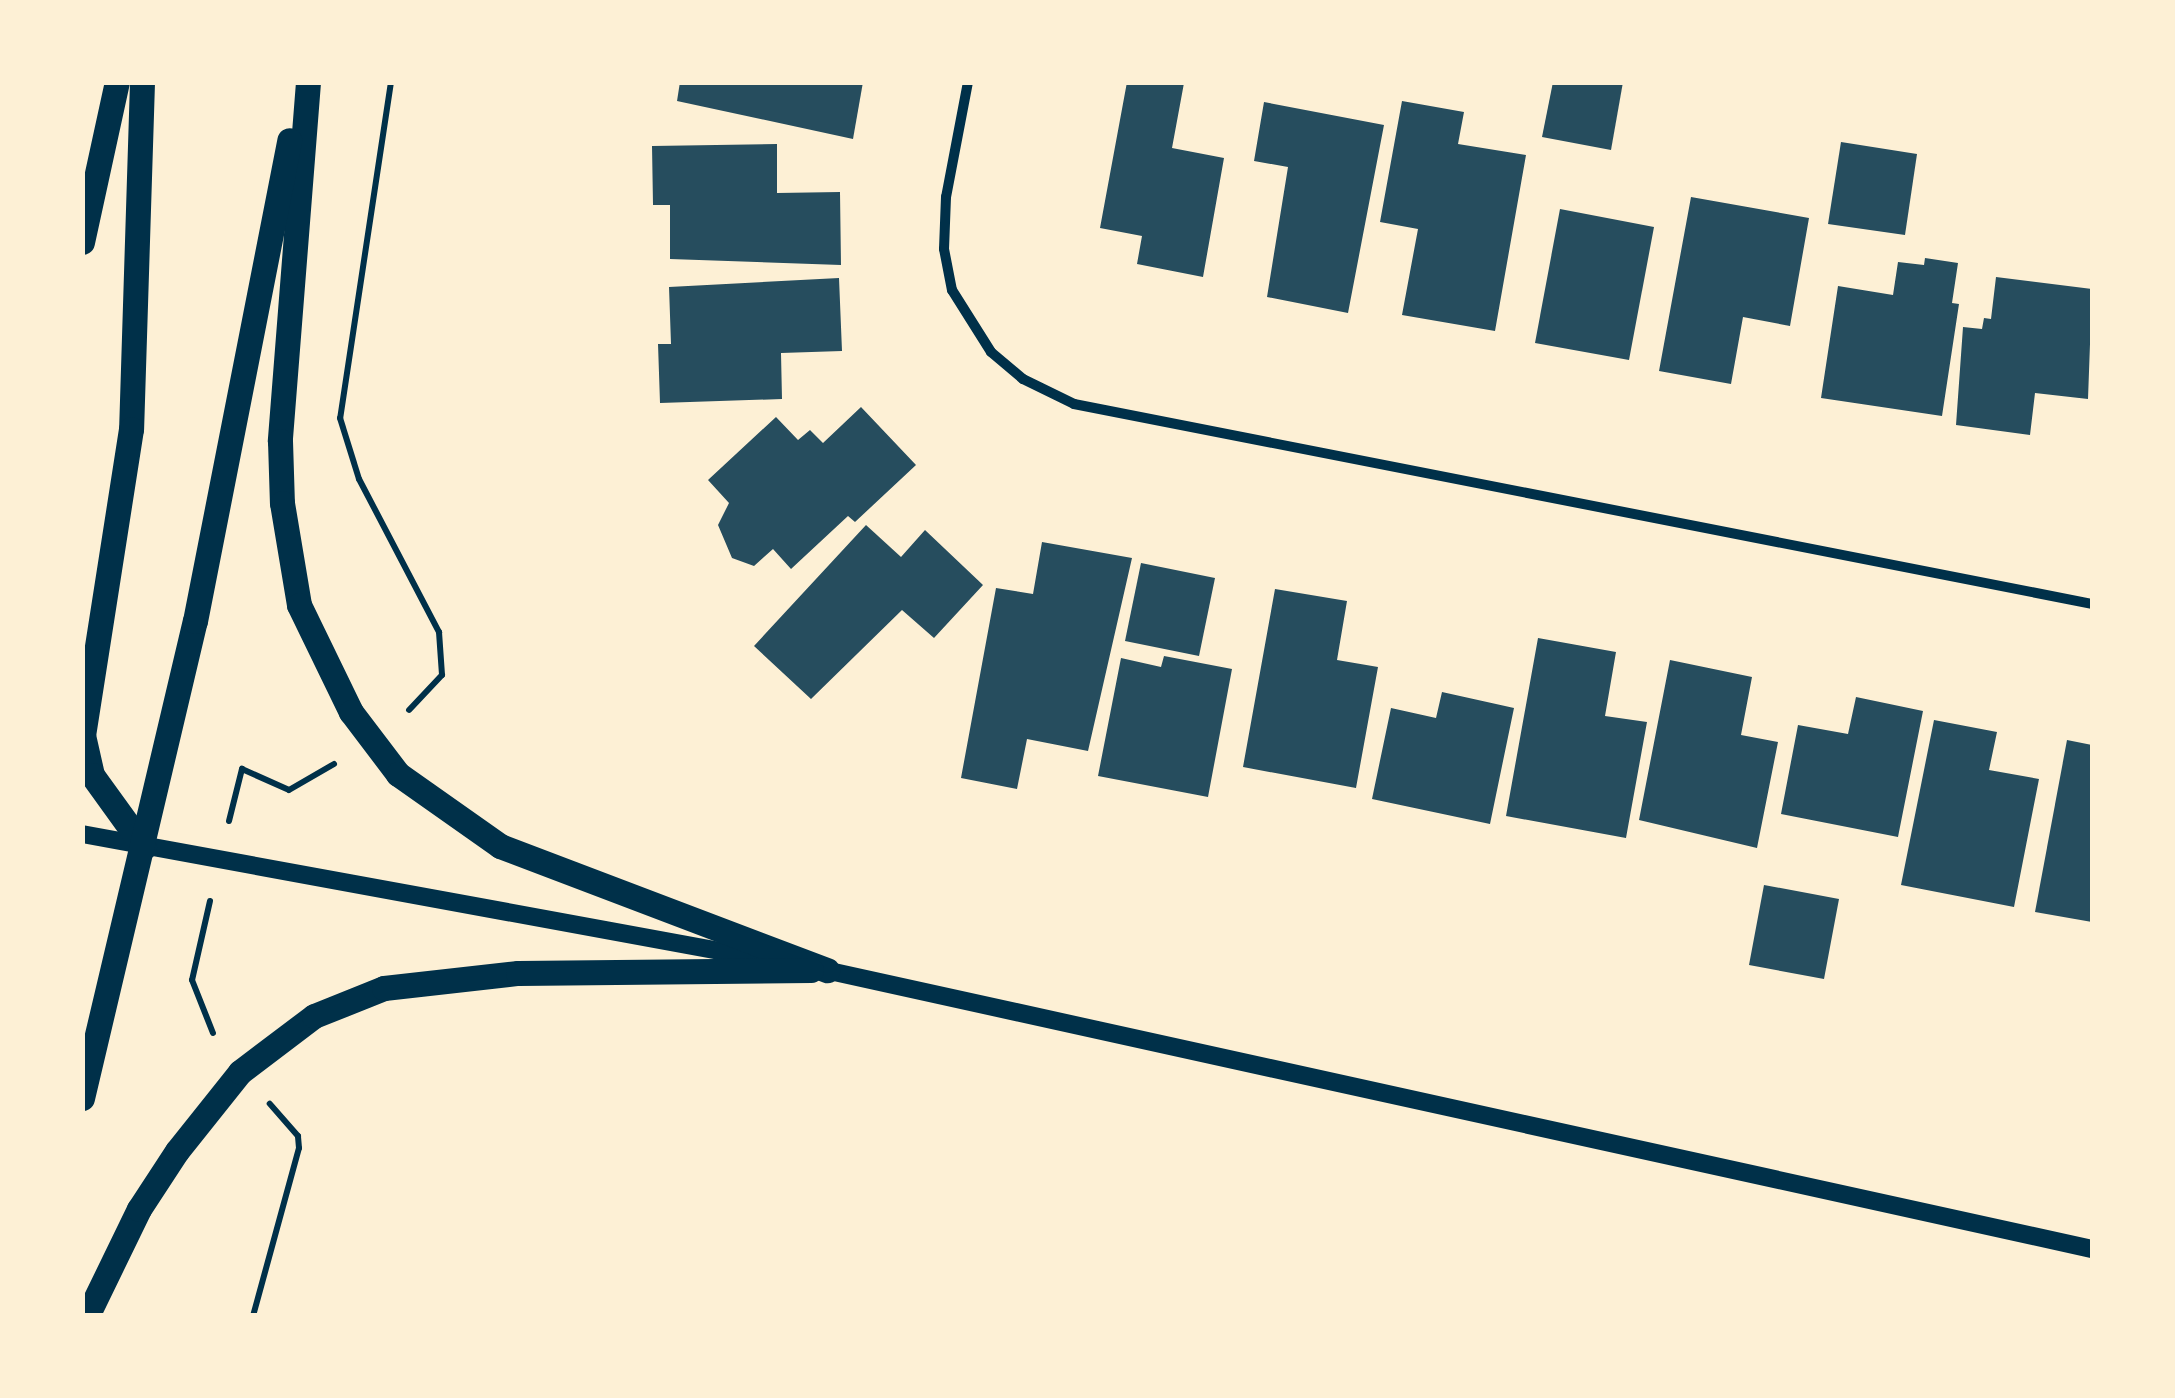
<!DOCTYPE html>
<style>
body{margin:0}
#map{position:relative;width:2175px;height:1398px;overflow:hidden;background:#fdf0d5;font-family:"Nunito Sans",sans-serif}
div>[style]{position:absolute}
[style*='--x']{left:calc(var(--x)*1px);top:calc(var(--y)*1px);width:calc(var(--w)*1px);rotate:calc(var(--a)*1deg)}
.building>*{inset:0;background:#264d5e}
.path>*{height:6px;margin:-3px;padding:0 3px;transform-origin:3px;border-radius:3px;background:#003049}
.minor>*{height:10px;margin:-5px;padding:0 5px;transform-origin:5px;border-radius:5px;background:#003049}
.tertiary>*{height:18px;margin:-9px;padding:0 9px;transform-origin:9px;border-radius:9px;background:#003049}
.primary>*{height:25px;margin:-12.5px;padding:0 12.5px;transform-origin:12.5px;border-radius:12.5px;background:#003049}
span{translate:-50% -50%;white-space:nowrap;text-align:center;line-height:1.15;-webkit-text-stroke:10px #fdf0d5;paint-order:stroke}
.frame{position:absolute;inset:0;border:85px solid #fdf0d5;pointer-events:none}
</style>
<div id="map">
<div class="building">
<i style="clip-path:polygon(680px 82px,863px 82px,853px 139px,677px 101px)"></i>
<i style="clip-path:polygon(1127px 82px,1184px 83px,1172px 148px,1224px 158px,1203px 277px,1137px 264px,1142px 236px,1100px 228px)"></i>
<i style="clip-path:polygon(1553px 82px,1623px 82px,1611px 150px,1542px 137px)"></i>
<i style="clip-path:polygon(1402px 101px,1464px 112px,1458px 144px,1526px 155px,1495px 331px,1402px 315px,1418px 229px,1380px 222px)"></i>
<i style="clip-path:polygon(1264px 102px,1384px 125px,1348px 313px,1267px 297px,1288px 167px,1254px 161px)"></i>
<i style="clip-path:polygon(1841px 142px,1917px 154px,1905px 235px,1828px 224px)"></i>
<i style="clip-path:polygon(777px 144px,777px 193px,840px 192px,841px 265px,670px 259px,670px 205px,653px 205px,652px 146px)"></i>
<i style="clip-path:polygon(1691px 197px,1809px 218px,1790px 326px,1743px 317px,1731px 384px,1659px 371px)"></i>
<i style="clip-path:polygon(1560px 209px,1654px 227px,1629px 360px,1535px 343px)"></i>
<i style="clip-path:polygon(1925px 258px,1958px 263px,1952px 303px,1959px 304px,1942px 416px,1821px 398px,1838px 286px,1893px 295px,1898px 262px,1924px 265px)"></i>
<i style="clip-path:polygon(1996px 277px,2092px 289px,2088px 399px,2035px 393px,2030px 435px,1956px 425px,1963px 327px,1982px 329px,1984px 318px,1991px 319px)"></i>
<i style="clip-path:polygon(839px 278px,842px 351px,781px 353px,782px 399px,660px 403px,658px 344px,671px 344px,669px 287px)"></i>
<i style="clip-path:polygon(861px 407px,916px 465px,855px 522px,848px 516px,791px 569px,773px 549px,754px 566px,732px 558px,718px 525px,729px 503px,708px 480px,776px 417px,798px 440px,810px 430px,823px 443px)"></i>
<i style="clip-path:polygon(866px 525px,901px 557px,925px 530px,983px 585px,934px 638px,902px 610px,811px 699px,754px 646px)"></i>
<i style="clip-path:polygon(1042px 542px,1132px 558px,1088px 751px,1027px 739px,1017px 789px,961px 778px,996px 588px,1033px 594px)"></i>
<i style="clip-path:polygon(1141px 563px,1215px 578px,1199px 656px,1125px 641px)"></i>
<i style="clip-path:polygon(1275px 589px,1347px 601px,1337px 660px,1378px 667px,1356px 788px,1243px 767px)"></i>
<i style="clip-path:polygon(1538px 638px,1616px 652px,1605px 716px,1647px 722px,1626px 838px,1506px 816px)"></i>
<i style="clip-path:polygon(1164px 656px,1232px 669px,1208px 797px,1098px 776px,1121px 658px,1161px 667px)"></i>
<i style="clip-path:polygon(1670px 660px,1752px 677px,1741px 735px,1778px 742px,1757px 848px,1639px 820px)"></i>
<i style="clip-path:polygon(1442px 692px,1514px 708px,1490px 824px,1372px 799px,1391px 708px,1436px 718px)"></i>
<i style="clip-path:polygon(1856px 697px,1923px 711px,1898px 837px,1781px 814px,1798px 725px,1848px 734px)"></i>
<i style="clip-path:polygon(1934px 720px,1997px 732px,1989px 770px,2039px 779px,2014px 907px,1901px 885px)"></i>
<i style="clip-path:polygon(2067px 740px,2092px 745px,2092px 922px,2035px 912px)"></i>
<i style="clip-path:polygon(1764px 885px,1839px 899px,1824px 979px,1749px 965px)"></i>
</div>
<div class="path">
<i style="--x:391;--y:82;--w:340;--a:98.6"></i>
<i style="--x:340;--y:418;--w:64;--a:72.7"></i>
<i style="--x:359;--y:479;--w:173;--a:62.4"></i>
<i style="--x:439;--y:632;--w:43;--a:86"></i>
<i style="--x:442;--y:675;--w:48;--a:133.3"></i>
<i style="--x:229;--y:821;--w:54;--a:-76"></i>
<i style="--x:242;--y:769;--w:51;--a:24.1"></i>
<i style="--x:289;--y:790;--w:52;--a:-30"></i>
<i style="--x:210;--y:901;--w:81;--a:102.8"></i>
<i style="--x:192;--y:980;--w:57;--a:68.4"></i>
<i style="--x:253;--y:1316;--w:174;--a:-74.7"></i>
<i style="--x:299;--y:1148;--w:12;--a:-95"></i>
<i style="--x:298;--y:1136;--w:43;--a:-131.2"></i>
</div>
<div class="minor">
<i style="--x:968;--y:82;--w:117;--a:100.8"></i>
<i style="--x:946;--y:197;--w:52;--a:92.2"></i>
<i style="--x:944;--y:249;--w:42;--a:79"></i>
<i style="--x:952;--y:290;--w:73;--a:57.8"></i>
<i style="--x:991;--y:352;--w:42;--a:40.2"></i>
<i style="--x:1023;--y:379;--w:57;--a:26.1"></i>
<i style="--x:1074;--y:404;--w:1037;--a:11.11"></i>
</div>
<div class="tertiary">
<i style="--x:82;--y:834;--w:710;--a:10.39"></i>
<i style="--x:816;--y:968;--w:1307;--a:12.42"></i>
</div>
<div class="primary">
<i style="--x:142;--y:82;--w:347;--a:91.8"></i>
<i style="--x:131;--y:429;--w:310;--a:98.9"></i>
<i style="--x:83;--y:735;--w:41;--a:77.3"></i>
<i style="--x:92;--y:775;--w:89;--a:54.2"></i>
<i style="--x:308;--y:82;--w:360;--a:94.5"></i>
<i style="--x:280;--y:441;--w:62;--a:88.2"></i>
<i style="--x:282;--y:503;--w:103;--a:80.5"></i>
<i style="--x:299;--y:605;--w:119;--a:64.1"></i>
<i style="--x:351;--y:712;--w:78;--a:52.8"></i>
<i style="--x:398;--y:774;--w:125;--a:35.2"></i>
<i style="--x:500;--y:846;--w:350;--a:20.8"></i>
<i style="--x:82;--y:242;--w:164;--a:-77.7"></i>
<i style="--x:82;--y:1098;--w:490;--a:-76.7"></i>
<i style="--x:195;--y:621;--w:490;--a:-78.9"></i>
<i style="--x:87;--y:1316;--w:119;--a:-64.1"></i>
<i style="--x:139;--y:1209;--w:69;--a:-56.8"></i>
<i style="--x:177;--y:1151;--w:101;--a:-51.4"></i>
<i style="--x:240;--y:1072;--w:93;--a:-37.1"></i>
<i style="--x:314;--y:1016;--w:75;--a:-21.8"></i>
<i style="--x:384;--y:988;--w:135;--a:-6.4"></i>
<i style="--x:518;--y:973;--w:293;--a:-0.6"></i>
</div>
<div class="frame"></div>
</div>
